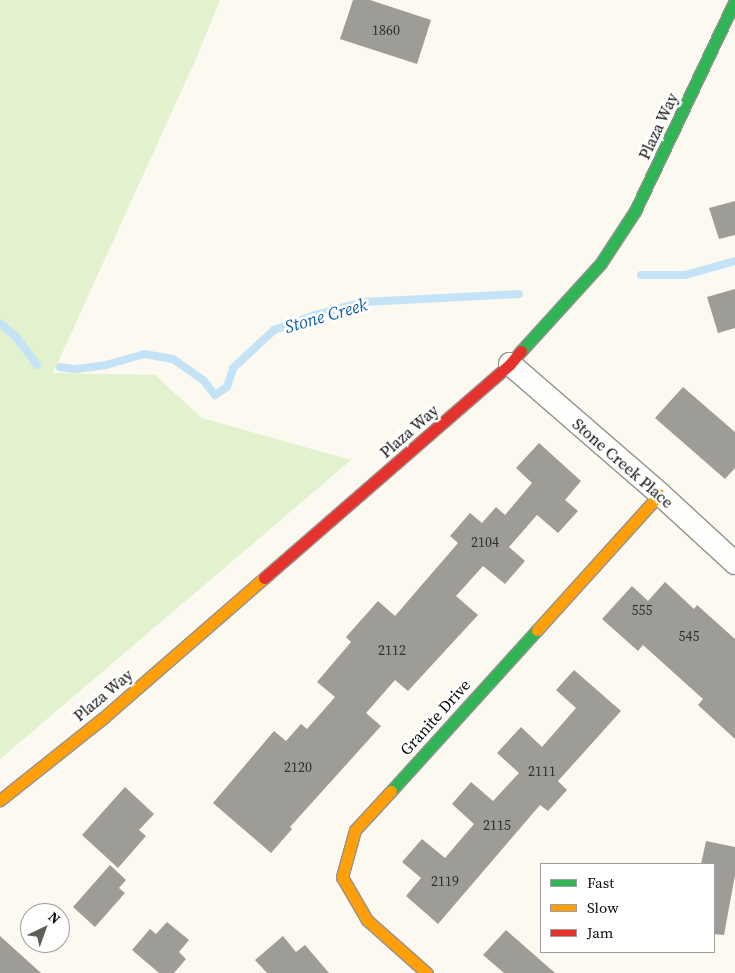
<!DOCTYPE html>
<style>
body{margin:0}
#map{position:relative;width:735px;height:973px;overflow:hidden;background:#fbf9f0;font-family:"Source Serif 4",serif}
div>[style]{position:absolute}
[style*='--x']{left:calc(var(--x)*1px);top:calc(var(--y)*1px);width:calc(var(--w)*1px);rotate:calc(var(--a)*1deg)}
.green>*{inset:0;background:#e2f1ce}
.stream>*{height:8px;margin:-4px;padding:0 4px;transform-origin:4px;border-radius:4px;background:#c4e3f6}
.building>*{inset:0;background:#9e9c96}
.roads{filter:drop-shadow(1px 0 #94938f) drop-shadow(-1px 0 #94938f) drop-shadow(0 1px #94938f) drop-shadow(0 -1px #94938f)}
.street>*{height:22px;margin:-11px;padding:0 11px;transform-origin:11px;border-radius:11px;background:#fefefd}
.fast>*{height:11px;margin:-5.5px;padding:0 5.5px;transform-origin:5.5px;border-radius:5.5px;background:#30b455}
.slow>*{height:11px;margin:-5.5px;padding:0 5.5px;transform-origin:5.5px;border-radius:5.5px;background:#ff9f0a}
.jam>*{height:11px;margin:-5.5px;padding:0 5.5px;transform-origin:5.5px;border-radius:5.5px;background:#e5322d}
span{translate:-50% -50%;white-space:nowrap;text-align:center;line-height:1.15;-webkit-text-stroke:5px #fff;paint-order:stroke}
.number-label{font-size:14px;color:#30302e}
.number-label span{-webkit-text-stroke-width:0}
.street-label{font-size:16px;color:#0c0c0c}
.water-label{font-size:18px;color:#0f5ea5;font-style:italic}
.legend{position:absolute;left:540px;top:863px;width:175px;height:90px;box-sizing:border-box;background:#fff;border:1px solid #9e9e9e;margin:0;padding:6px 9px;list-style:none;font-size:15px;color:#0c0c0c}
.legend li{display:flex;align-items:center;gap:10px;height:25px}
.legend b{width:25px;border:1px solid #9e9e9e}
.north{position:absolute;left:20px;top:903px;width:50px;height:50px;box-sizing:border-box;background:#fff;border:1px solid #9e9e9e;border-radius:50%;rotate:42deg;font-size:14px;font-weight:700;line-height:20px;text-align:center;color:#0c0c0c}
.north::after{content:'';display:block;margin:auto;width:18px;height:22px;background:#605f5c;clip-path:polygon(50% 0,100% 100%,50% 72%,0 100%)}
</style>
<div id="map">
<div class="green">
<i style="clip-path:polygon(0 0,220px 0,195px 61px,53px 373px,155px 375px,202px 418px,351px 460px,0 759px)"></i>
</div>
<div class="stream">
<i style="--x:641;--y:275;--w:44;--a:0"></i>
<i style="--x:685;--y:275;--w:52;--a:-15.6"></i>
<i style="--x:0;--y:323;--w:21;--a:41"></i>
<i style="--x:16;--y:337;--w:35;--a:53"></i>
<i style="--x:60;--y:367;--w:15;--a:8"></i>
<i style="--x:75;--y:369;--w:31;--a:-7"></i>
<i style="--x:106;--y:365;--w:40;--a:-16"></i>
<i style="--x:144;--y:354;--w:29;--a:10"></i>
<i style="--x:173;--y:359;--w:38;--a:35"></i>
<i style="--x:204;--y:381;--w:18;--a:52"></i>
<i style="--x:215;--y:395;--w:14;--a:-34"></i>
<i style="--x:227;--y:387;--w:20;--a:-72"></i>
<i style="--x:233;--y:368;--w:56;--a:-42.8"></i>
<i style="--x:274;--y:330;--w:44;--a:-20.1"></i>
<i style="--x:315;--y:315;--w:50;--a:-15.2"></i>
<i style="--x:363;--y:302;--w:156;--a:-2.9"></i>
</div>
<div class="building">
<i style="clip-path:polygon(353px 0,370px 0,431px 20px,417px 64px,340px 39px)"></i>
<i style="clip-path:polygon(735px 201px,735px 235px,719px 239px,709px 208px)"></i>
<i style="clip-path:polygon(735px 289px,735px 328px,718px 333px,707px 297px)"></i>
<i style="clip-path:polygon(683px 387px,735px 432px,735px 468px,725px 479px,655px 418px)"></i>
<i style="clip-path:polygon(539px 443px,581px 481px,565px 500px,578px 511px,558px 533px,537px 515px,509px 547px,525px 561px,505px 584px,483px 566px,456px 596px,478px 615px,408px 691px,395px 680px,366px 713px,381px 726px,290px 827px,292px 829px,271px 853px,213px 803px,274px 731px,286px 741px,301px 724px,307px 729px,335px 697px,317px 682px,351px 642px,346px 637px,378px 601px,395px 616px,458px 543px,450px 536px,470px 513px,482px 523px,496px 507px,505px 515px,532px 483px,516px 468px)"></i>
<i style="clip-path:polygon(665px 582px,694px 609px,697px 605px,735px 639px,735px 739px,698px 705px,703px 699px,643px 645px,638px 651px,602px 619px,632px 586px,648px 601px)"></i>
<i style="clip-path:polygon(574px 670px,621px 711px,558px 781px,567px 790px,548px 811px,540px 805px,438px 924px,406px 896px,421px 878px,402px 862px,422px 839px,445px 858px,474px 824px,452px 804px,471px 782px,493px 801px,519px 773px,497px 753px,521px 727px,542px 747px,576px 708px,556px 690px)"></i>
<i style="clip-path:polygon(125px 787px,154px 814px,139px 830px,146px 836px,118px 868px,82px 835px)"></i>
<i style="clip-path:polygon(706px 841px,735px 847px,735px 875px,724px 935px,714px 934px,714px 864px,701px 864px)"></i>
<i style="clip-path:polygon(110px 865px,126px 880px,119px 888px,125px 893px,95px 927px,73px 907px)"></i>
<i style="clip-path:polygon(167px 922px,189px 940px,179px 952px,186px 959px,174px 973px,159px 973px,132px 950px,150px 929px,156px 934px)"></i>
<i style="clip-path:polygon(506px 930px,555px 973px,504px 973px,483px 955px)"></i>
<i style="clip-path:polygon(0 936px,41px 973px,0 973px)"></i>
<i style="clip-path:polygon(283px 936px,296px 952px,305px 945px,329px 973px,267px 973px,255px 960px)"></i>
</div>
<div class="roads">
<div class="street">
<i style="--x:510;--y:364;--w:198;--a:40.9"></i>
<i style="--x:660;--y:494;--w:102;--a:42.6"></i>
</div>
<div class="fast">
<i style="--x:521;--y:351;--w:119;--a:-47.7"></i>
<i style="--x:601;--y:263;--w:62;--a:-56.8"></i>
<i style="--x:635;--y:211;--w:233;--a:-64.6"></i>
<i style="--x:391;--y:791;--w:217;--a:-47.8"></i>
</div>
<div class="slow">
<i style="--x:537;--y:630;--w:183;--a:-47.9"></i>
<i style="--x:391;--y:791;--w:53;--a:132.7"></i>
<i style="--x:355;--y:830;--w:49;--a:105.5"></i>
<i style="--x:342;--y:877;--w:50;--a:59.8"></i>
<i style="--x:367;--y:920;--w:80;--a:41.5"></i>
<i style="--x:0;--y:800;--w:132;--a:-38.5"></i>
<i style="--x:103;--y:718;--w:213;--a:-41"></i>
</div>
<div class="jam">
<i style="--x:264;--y:578;--w:326;--a:-41"></i>
<i style="--x:510;--y:364;--w:17;--a:-50"></i>
</div>
</div>
<div class="number-label">
<span style="left:386px;top:30px">1860</span>
<span style="left:485px;top:542px">2104</span>
<span style="left:642px;top:610px">555</span>
<span style="left:689px;top:636px">545</span>
<span style="left:392px;top:650px">2112</span>
<span style="left:298px;top:767px">2120</span>
<span style="left:542px;top:771px">2111</span>
<span style="left:497px;top:825px">2115</span>
<span style="left:445px;top:881px">2119</span>
</div>
<div class="street-label">
<span style="left:658px;top:126px;rotate:-65deg">Plaza Way</span>
<span style="left:409px;top:431px;rotate:-41deg">Plaza Way</span>
<span style="left:623px;top:463px;rotate:41deg">Stone Creek Place</span>
<span style="left:103px;top:695px;rotate:-40deg">Plaza Way</span>
<span style="left:435px;top:717px;rotate:-48deg">Granite Drive</span>
</div>
<div class="water-label">
<span style="left:326px;top:316px;rotate:-16deg">Stone Creek</span>
</div>
<ul class="legend">
<li><b style="height:6px;background:#30b455"></b>Fast</li>
<li><b style="height:6px;background:#ff9f0a"></b>Slow</li>
<li><b style="height:6px;background:#e5322d"></b>Jam</li>
</ul>
<div class="north">N</div>
</div>
